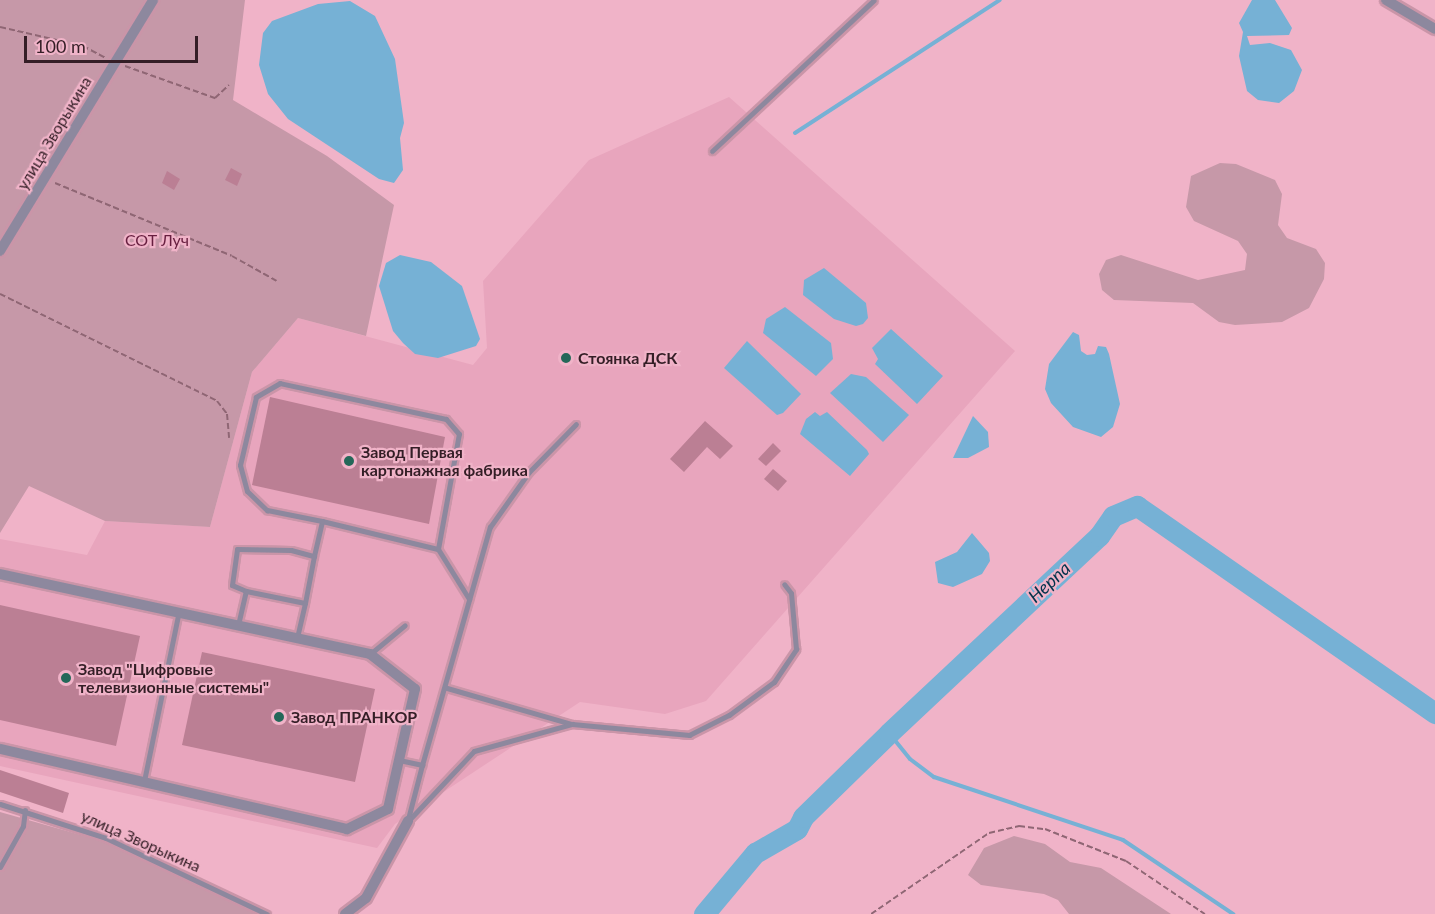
<!DOCTYPE html>
<meta charset="utf-8">
<style>
body{margin:0}
#map{position:relative;width:1435px;height:914px;overflow:hidden;background:#f0b3c8;font-family:Lato,sans-serif}
div>[style]{position:absolute}
[style*='--x']{left:calc(var(--x)*1px);top:calc(var(--y)*1px);width:calc(var(--w)*1px);rotate:calc(var(--a)*1deg)}
.built>*{inset:0;background:#e8a5bd}
.green>*{inset:0;background:#c698a8}
.water>*{inset:0;background:#76b1d5}
.stream>*{height:4px;margin:-2px;padding:0 2px;transform-origin:2px;border-radius:2px;background:#76b1d5}
.river>*{height:21px;margin:-10.5px;padding:0 10.5px;transform-origin:10.5px;border-radius:10.5px;background:#76b1d5}
.building>*{inset:0;background:#bb7f94}
.path>*{height:2px;margin-top:-1px;transform-origin:0;background:repeating-linear-gradient(90deg,#8f6674 0 6px,transparent 0 9px)}
.roads{filter:drop-shadow(2px 0 #ca95a8) drop-shadow(-2px 0 #ca95a8) drop-shadow(0 2px #ca95a8) drop-shadow(0 -2px #ca95a8)}
.lane>*{height:5px;margin:-2.5px;padding:0 2.5px;transform-origin:2.5px;border-radius:2.5px;background:#8d889e}
.street>*{height:10px;margin:-5px;padding:0 5px;transform-origin:5px;border-radius:5px;background:#8d889e}
.dots>*{width:16px;height:16px;translate:-50% -50%;box-sizing:border-box;border:3px solid #f0b3c8;border-radius:50%}
span{translate:-50% -50%;white-space:nowrap;text-align:center;line-height:1.15;-webkit-text-stroke:4.5px #f0b3c8;paint-order:stroke}
.street-label{font-size:16px;color:#341e26}
.park-label{font-size:16px;color:#671e3f}
.poi-label{font-size:16px;color:#341e26;font-weight:700}
.left{translate:0 -50%;text-align:left}
.water-label{font-size:18px;color:#00324b;font-style:italic}
.scale{position:absolute;left:24px;top:36px;width:174px;height:27px;box-sizing:border-box;border:3px solid #341e26;border-top:0;padding-left:8px;font-size:18px;line-height:21px;white-space:nowrap;color:#341e26;-webkit-text-stroke:4px #f0b3c8;paint-order:stroke}
</style>
<div id="map">
<div class="built">
<i style="clip-path:polygon(729px 97px,1015px 351px,706px 701px,665px 714px,580px 702px,395px 824px,377px 848px,0 766px,0 539px,87px 555px,105px 521px,210px 527px,252px 372px,298px 318px,473px 365px,487px 348px,483px 281px,589px 160px)"></i>
</div>
<div class="green">
<i style="clip-path:polygon(0 0,245px 0,233px 100px,327px 156px,394px 205px,366px 336px,298px 318px,252px 372px,210px 527px,105px 521px,29px 486px,0 533px)"></i>
<i style="clip-path:polygon(1220px 163px,1236px 164px,1275px 180px,1282px 194px,1278px 225px,1287px 238px,1316px 249px,1325px 263px,1324px 279px,1309px 308px,1282px 322px,1235px 325px,1219px 322px,1193px 303px,1114px 300px,1102px 290px,1099px 274px,1106px 260px,1121px 255px,1198px 280px,1245px 270px,1247px 254px,1238px 241px,1194px 221px,1186px 207px,1191px 176px)"></i>
<i style="clip-path:polygon(0 812px,102px 841px,266px 914px,0 914px)"></i>
<i style="clip-path:polygon(1014px 836px,1045px 844px,1070px 862px,1101px 868px,1171px 914px,1069px 914px,1058px 900px,1044px 894px,981px 885px,968px 875px,984px 848px)"></i>
</div>
<div class="water">
<i style="clip-path:polygon(1252px 0,1275px 0,1292px 28px,1289px 35px,1247px 36px,1250px 45px,1270px 43px,1291px 50px,1302px 70px,1294px 91px,1279px 103px,1258px 100px,1247px 91px,1239px 56px,1243px 32px,1239px 23px)"></i>
<i style="clip-path:polygon(350px 1px,375px 16px,395px 59px,404px 123px,400px 138px,403px 170px,394px 183px,379px 179px,288px 119px,268px 94px,259px 65px,263px 33px,272px 21px,318px 4px)"></i>
<i style="clip-path:polygon(400px 255px,431px 262px,462px 286px,480px 339px,476px 346px,438px 358px,415px 354px,403px 343px,393px 331px,379px 286px,386px 263px)"></i>
<i style="clip-path:polygon(824px 268px,866px 303px,868px 318px,863px 324px,856px 326px,834px 319px,803px 295px,804px 280px)"></i>
<i style="clip-path:polygon(785px 307px,831px 343px,833px 359px,816px 376px,763px 333px,766px 319px)"></i>
<i style="clip-path:polygon(891px 329px,943px 376px,917px 404px,875px 364px,878px 359px,872px 348px)"></i>
<i style="clip-path:polygon(1073px 332px,1079px 335px,1081px 351px,1087px 355px,1095px 354px,1098px 346px,1106px 347px,1109px 354px,1120px 404px,1113px 427px,1101px 437px,1073px 427px,1051px 403px,1045px 389px,1049px 364px)"></i>
<i style="clip-path:polygon(747px 341px,801px 394px,783px 413px,777px 415px,724px 368px)"></i>
<i style="clip-path:polygon(851px 374px,866px 377px,909px 415px,883px 442px,830px 393px)"></i>
<i style="clip-path:polygon(815px 412px,820px 416px,827px 412px,867px 450px,869px 454px,850px 476px,800px 434px,806px 419px)"></i>
<i style="clip-path:polygon(973px 416px,988px 432px,989px 447px,968px 458px,953px 458px)"></i>
<i style="clip-path:polygon(972px 533px,989px 553px,990px 561px,982px 574px,953px 587px,938px 583px,935px 562px,957px 552px)"></i>
</div>
<div class="stream">
<i style="--x:795;--y:133;--w:244;--a:-33"></i>
<i style="--x:889;--y:733;--w:33;--a:51"></i>
<i style="--x:910;--y:759;--w:30;--a:37"></i>
<i style="--x:934;--y:777;--w:199;--a:18.4"></i>
<i style="--x:1123;--y:840;--w:133;--a:33.9"></i>
</div>
<div class="river">
<i style="--x:704;--y:914;--w:80;--a:-50.1"></i>
<i style="--x:755;--y:853;--w:48;--a:-29.7"></i>
<i style="--x:797;--y:829;--w:13;--a:-63"></i>
<i style="--x:803;--y:817;--w:120;--a:-44.3"></i>
<i style="--x:889;--y:733;--w:288;--a:-43.2"></i>
<i style="--x:1099;--y:536;--w:24;--a:-55"></i>
<i style="--x:1113;--y:516;--w:26;--a:-23"></i>
<i style="--x:1137;--y:506;--w:363;--a:34.8"></i>
</div>
<div class="building">
<i style="clip-path:polygon(231px 168px,242px 174px,237px 186px,225px 180px)"></i>
<i style="clip-path:polygon(167px 171px,180px 179px,174px 190px,162px 183px)"></i>
<i style="clip-path:polygon(270px 397px,445px 437px,429px 524px,252px 485px)"></i>
<i style="clip-path:polygon(705px 421px,733px 446px,720px 459px,707px 447px,684px 472px,670px 459px)"></i>
<i style="clip-path:polygon(773px 443px,781px 451px,766px 466px,758px 459px)"></i>
<i style="clip-path:polygon(773px 469px,787px 481px,778px 491px,764px 479px)"></i>
<i style="clip-path:polygon(0 605px,140px 636px,116px 746px,0 720px)"></i>
<i style="clip-path:polygon(202px 652px,375px 689px,355px 782px,182px 745px)"></i>
<i style="clip-path:polygon(0 770px,69px 793px,63px 813px,0 792px)"></i>
</div>
<div class="path">
<i style="--x:0;--y:27;--w:85;--a:12.9"></i>
<i style="--x:83;--y:46;--w:26;--a:28"></i>
<i style="--x:125;--y:66;--w:96;--a:19.6"></i>
<i style="--x:215;--y:98;--w:19;--a:-43"></i>
<i style="--x:55;--y:183;--w:191;--a:22.4"></i>
<i style="--x:232;--y:256;--w:51;--a:29.1"></i>
<i style="--x:0;--y:294;--w:242;--a:26.2"></i>
<i style="--x:217;--y:401;--w:16;--a:52"></i>
<i style="--x:227;--y:414;--w:24;--a:85"></i>
<i style="--x:871;--y:914;--w:143;--a:-34.5"></i>
<i style="--x:989;--y:833;--w:31;--a:-13"></i>
<i style="--x:1019;--y:826;--w:26;--a:7"></i>
<i style="--x:1045;--y:829;--w:87;--a:21.6"></i>
<i style="--x:1126;--y:861;--w:95;--a:33.9"></i>
</div>
<div class="roads">
<div class="lane">
<i style="--x:712;--y:151;--w:221;--a:-43"></i>
<i style="--x:438;--y:549;--w:59;--a:58.2"></i>
<i style="--x:314;--y:556;--w:36;--a:-77"></i>
<i style="--x:322;--y:521;--w:119;--a:13.6"></i>
<i style="--x:438;--y:549;--w:117;--a:-79.7"></i>
<i style="--x:459;--y:434;--w:20;--a:-131"></i>
<i style="--x:446;--y:419;--w:170;--a:-167.8"></i>
<i style="--x:280;--y:383;--w:28;--a:150"></i>
<i style="--x:256;--y:397;--w:70;--a:103.2"></i>
<i style="--x:240;--y:465;--w:27;--a:75"></i>
<i style="--x:247;--y:491;--w:28;--a:44"></i>
<i style="--x:267;--y:510;--w:56;--a:11.3"></i>
<i style="--x:246;--y:591;--w:15;--a:-157"></i>
<i style="--x:232;--y:585;--w:36;--a:-82"></i>
<i style="--x:237;--y:549;--w:54;--a:1.1"></i>
<i style="--x:291;--y:550;--w:24;--a:15"></i>
<i style="--x:314;--y:556;--w:48;--a:100.8"></i>
<i style="--x:238;--y:625;--w:35;--a:-77"></i>
<i style="--x:246;--y:591;--w:60;--a:11.5"></i>
<i style="--x:305;--y:603;--w:37;--a:103"></i>
<i style="--x:370;--y:654;--w:45;--a:-39.6"></i>
<i style="--x:447;--y:688;--w:130;--a:16.1"></i>
<i style="--x:399;--y:760;--w:24;--a:12"></i>
<i style="--x:422;--y:765;--w:56;--a:104.5"></i>
<i style="--x:422;--y:765;--w:248;--a:-74.1"></i>
<i style="--x:490;--y:527;--w:67;--a:-54.7"></i>
<i style="--x:529;--y:472;--w:67;--a:-45.6"></i>
<i style="--x:144;--y:781;--w:169;--a:-78.4"></i>
<i style="--x:0;--y:804;--w:111;--a:17.8"></i>
<i style="--x:106;--y:838;--w:178;--a:25.3"></i>
<i style="--x:408;--y:821;--w:96;--a:-46.7"></i>
<i style="--x:474;--y:751;--w:102;--a:-15.4"></i>
<i style="--x:572;--y:724;--w:118;--a:5.4"></i>
<i style="--x:689;--y:735;--w:45;--a:-26.6"></i>
<i style="--x:729;--y:715;--w:56;--a:-36.3"></i>
<i style="--x:774;--y:682;--w:40;--a:-56"></i>
<i style="--x:796;--y:649;--w:56;--a:-95.1"></i>
<i style="--x:791;--y:593;--w:11;--a:-128"></i>
<i style="--x:0;--y:867;--w:47;--a:-60.7"></i>
<i style="--x:23;--y:826;--w:16;--a:-83"></i>
</div>
<div class="street">
<i style="--x:1386;--y:0;--w:57;--a:30.6"></i>
<i style="--x:0;--y:251;--w:294;--a:-58.6"></i>
<i style="--x:0;--y:574;--w:379;--a:12.2"></i>
<i style="--x:370;--y:654;--w:57;--a:37.9"></i>
<i style="--x:415;--y:689;--w:123;--a:102.7"></i>
<i style="--x:388;--y:809;--w:46;--a:154"></i>
<i style="--x:347;--y:829;--w:356;--a:-167"></i>
<i style="--x:345;--y:914;--w:26;--a:-37"></i>
<i style="--x:366;--y:898;--w:88;--a:-61.4"></i>
</div>
</div>
<div class="dots">
<i style="left:566px;top:358px;background:#246859"></i>
<i style="left:349px;top:461px;background:#246859"></i>
<i style="left:66px;top:678px;background:#246859"></i>
<i style="left:279px;top:717px;background:#246859"></i>
</div>
<div class="street-label">
<span style="left:54px;top:133px;rotate:-59deg">улица Зворыкина</span>
<span style="left:141px;top:841px;rotate:24deg">улица Зворыкина</span>
</div>
<div class="park-label">
<span style="left:157px;top:240px">СОТ Луч</span>
</div>
<div class="poi-label">
<span class="left" style="left:578px;top:358px">Стоянка ДСК</span>
<span class="left" style="left:361px;top:461px">Завод Первая<br>картонажная фабрика</span>
<span class="left" style="left:78px;top:678px">Завод "Цифровые<br>телевизионные системы"</span>
<span class="left" style="left:291px;top:717px">Завод ПРАНКОР</span>
</div>
<div class="water-label">
<span style="left:1049px;top:582px;rotate:-43deg">Нерпа</span>
</div>
<div class="scale">100 m</div>
</div>
